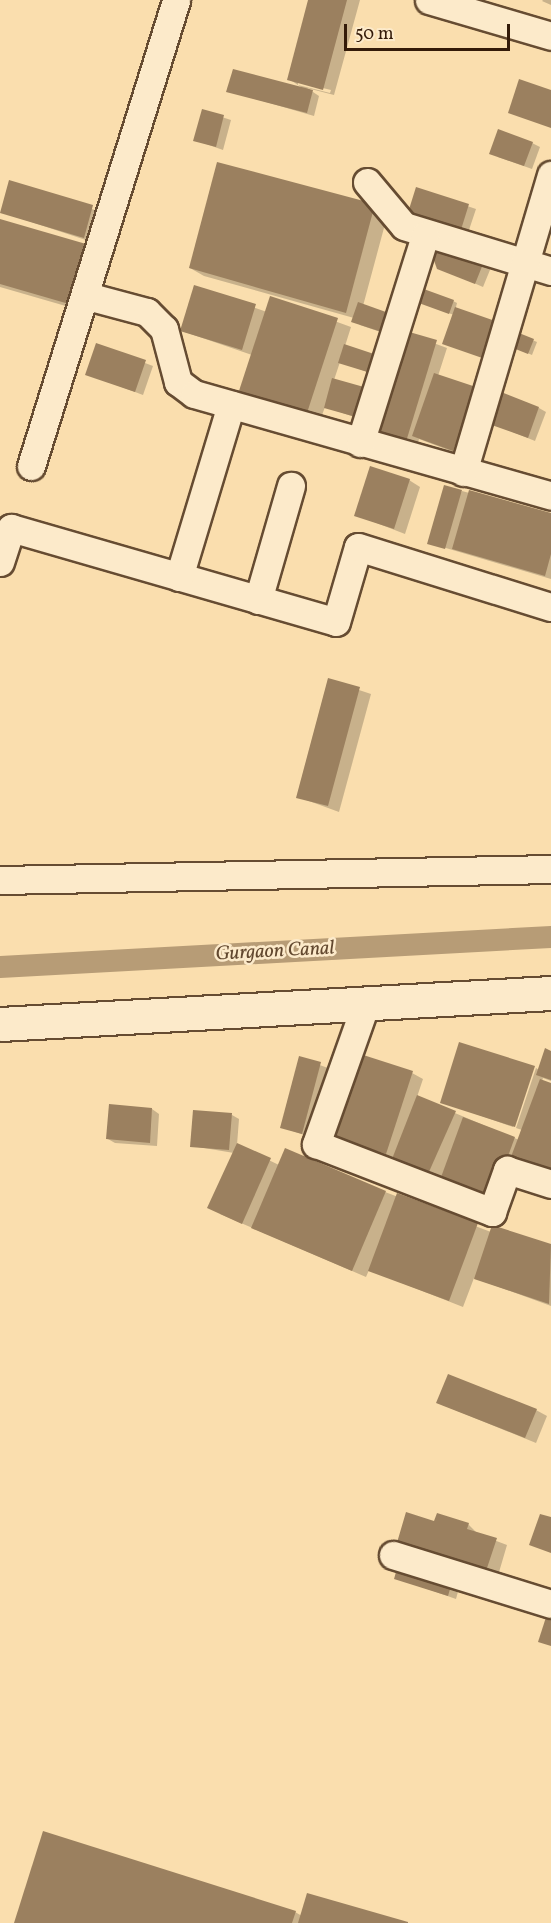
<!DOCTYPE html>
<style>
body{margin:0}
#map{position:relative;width:551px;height:1923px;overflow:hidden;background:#fadeae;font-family:Vollkorn,serif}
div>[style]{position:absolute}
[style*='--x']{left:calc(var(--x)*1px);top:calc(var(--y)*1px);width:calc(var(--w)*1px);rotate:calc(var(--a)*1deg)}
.shadow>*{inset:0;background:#0003}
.canal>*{height:22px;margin:-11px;padding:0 11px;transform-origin:11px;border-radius:11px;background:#b79c76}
.building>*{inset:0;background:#9b805f}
.roads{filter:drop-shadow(2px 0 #664c32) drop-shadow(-2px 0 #664c32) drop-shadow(0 2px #664c32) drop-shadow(0 -2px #664c32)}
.street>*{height:27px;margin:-13.5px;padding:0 13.5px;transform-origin:13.5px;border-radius:13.5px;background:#fceaca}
.secondary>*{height:33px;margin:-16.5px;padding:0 16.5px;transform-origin:16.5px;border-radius:16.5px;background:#fceaca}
span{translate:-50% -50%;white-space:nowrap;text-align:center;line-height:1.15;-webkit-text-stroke:5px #fceaca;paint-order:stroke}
.water-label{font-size:20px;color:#62482f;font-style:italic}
.scale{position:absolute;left:344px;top:24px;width:166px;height:27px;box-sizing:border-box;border:3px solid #341b09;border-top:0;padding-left:8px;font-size:18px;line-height:21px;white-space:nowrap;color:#341b09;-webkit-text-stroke:4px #fceaca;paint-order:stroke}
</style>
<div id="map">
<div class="shadow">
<i style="clip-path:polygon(evenodd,310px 0,360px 0,334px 95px,307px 88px,319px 96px,314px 116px,228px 91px,304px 89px,289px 79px,310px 0,298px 82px,331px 90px,330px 93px,298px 85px,298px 82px)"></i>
<i style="clip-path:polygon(543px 0,551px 0,551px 5px,542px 1px)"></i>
<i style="clip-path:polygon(203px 111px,231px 120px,223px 150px,195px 140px)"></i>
<i style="clip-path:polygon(532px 143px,540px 147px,532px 169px,498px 157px)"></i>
<i style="clip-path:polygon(218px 163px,375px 205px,388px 213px,363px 306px,404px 321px,401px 331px,447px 348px,438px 376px,486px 394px,464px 456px,419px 439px,416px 450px,380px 439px,369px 433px,372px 423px,325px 407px,318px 426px,252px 404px,239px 396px,252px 355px,182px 331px,195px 287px,267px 312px,271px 298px,351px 327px,345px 346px,387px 362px,381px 377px,340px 362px,334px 380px,381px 396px,398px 338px,360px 325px,354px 318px,204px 276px,190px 268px)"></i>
<i style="clip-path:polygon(10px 182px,104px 213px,95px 243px,1px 212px)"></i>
<i style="clip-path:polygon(417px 189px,476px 209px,466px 239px)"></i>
<i style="clip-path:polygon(0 221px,83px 311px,0 287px)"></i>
<i style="clip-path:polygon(484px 260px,492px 265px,483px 287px,439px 268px)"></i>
<i style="clip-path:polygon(453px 301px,457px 303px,454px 315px,421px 303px)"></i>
<i style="clip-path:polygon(520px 335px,537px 342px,532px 355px,518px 349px)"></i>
<i style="clip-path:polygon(97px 345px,153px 366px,143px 395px,87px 374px)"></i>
<i style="clip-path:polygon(539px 408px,546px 412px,535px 441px,491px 423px)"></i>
<i style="clip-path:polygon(409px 480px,420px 487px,405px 534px,356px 515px)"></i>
<i style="clip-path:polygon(462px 491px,551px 515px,551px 579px,429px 543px)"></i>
<i style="clip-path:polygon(329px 680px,371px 694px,339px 812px,298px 797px)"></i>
<i style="clip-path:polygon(551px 1052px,551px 1081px,543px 1078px,542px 1081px,551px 1084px,551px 1180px,453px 1186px,394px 1158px,340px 1141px,412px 1073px,423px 1079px,417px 1097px,519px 1140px,522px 1130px,516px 1128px,536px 1068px,539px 1070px)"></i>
<i style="clip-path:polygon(300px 1058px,328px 1068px,310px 1137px,281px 1127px)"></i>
<i style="clip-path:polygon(533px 1067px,513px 1127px,442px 1102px)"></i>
<i style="clip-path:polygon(110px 1106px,152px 1109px,159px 1114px,157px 1146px,115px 1143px,108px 1139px)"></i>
<i style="clip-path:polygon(232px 1115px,239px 1119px,237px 1145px,279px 1165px,385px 1192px,491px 1232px,493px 1227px,551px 1246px,551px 1306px,474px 1278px,463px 1307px,369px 1270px,366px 1277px,220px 1214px,234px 1153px,192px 1146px)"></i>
<i style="clip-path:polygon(438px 1403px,536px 1410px,547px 1416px,536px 1443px)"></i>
<i style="clip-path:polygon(435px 1523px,468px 1524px,478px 1534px,507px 1545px,497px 1579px)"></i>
<i style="clip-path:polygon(396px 1578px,459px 1588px,456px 1599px)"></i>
<i style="clip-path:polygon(295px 1912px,302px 1916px,405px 1923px,15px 1923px)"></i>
</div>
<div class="canal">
<i style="--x:0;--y:967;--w:552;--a:-3.12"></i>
</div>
<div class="building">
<i style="clip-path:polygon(308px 0,347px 0,323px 90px,287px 80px)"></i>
<i style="clip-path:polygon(233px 69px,313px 90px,307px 113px,226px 92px)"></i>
<i style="clip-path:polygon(519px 79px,551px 90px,551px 128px,508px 113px)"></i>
<i style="clip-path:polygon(202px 109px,224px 115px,216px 147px,193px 141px)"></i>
<i style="clip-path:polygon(498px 129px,533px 142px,524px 166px,489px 154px)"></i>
<i style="clip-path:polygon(217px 162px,375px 204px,346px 313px,189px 268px)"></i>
<i style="clip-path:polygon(9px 180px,93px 205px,84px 238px,0 213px)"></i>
<i style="clip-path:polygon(416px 187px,469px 204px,459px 236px,406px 219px)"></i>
<i style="clip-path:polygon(0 219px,86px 244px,69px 304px,0 284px)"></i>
<i style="clip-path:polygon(425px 235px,485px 259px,475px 284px,437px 269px)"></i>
<i style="clip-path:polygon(194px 285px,256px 304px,242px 350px,180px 331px)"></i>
<i style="clip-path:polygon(421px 288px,454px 300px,449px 314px,416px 302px)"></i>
<i style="clip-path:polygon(270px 296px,338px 318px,305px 419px,237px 397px)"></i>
<i style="clip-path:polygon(358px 302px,397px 316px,391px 335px,351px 322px)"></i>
<i style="clip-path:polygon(455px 307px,501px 323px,488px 360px,442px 344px)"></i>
<i style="clip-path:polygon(399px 329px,437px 340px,405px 445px,367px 434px)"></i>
<i style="clip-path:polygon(519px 333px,534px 339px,528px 354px,513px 348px)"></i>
<i style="clip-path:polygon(96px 343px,146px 360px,135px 392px,85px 375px)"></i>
<i style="clip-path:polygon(344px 344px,380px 356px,374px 374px,338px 363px)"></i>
<i style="clip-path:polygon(434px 373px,476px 387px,453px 451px,412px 436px)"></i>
<i style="clip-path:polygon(332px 378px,371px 389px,363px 419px,324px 408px)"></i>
<i style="clip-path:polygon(501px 392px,539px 407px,528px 438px,489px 424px)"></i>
<i style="clip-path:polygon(370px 466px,410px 479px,394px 529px,354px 516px)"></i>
<i style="clip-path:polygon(444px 485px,462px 490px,445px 549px,427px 544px)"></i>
<i style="clip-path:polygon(469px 490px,551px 513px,551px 554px,545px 576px,452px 549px)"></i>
<i style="clip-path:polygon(328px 678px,360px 687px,328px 806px,296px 798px)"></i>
<i style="clip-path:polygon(459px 1042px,535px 1066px,515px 1127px,440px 1103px)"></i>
<i style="clip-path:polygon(545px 1048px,551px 1051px,551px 1080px,536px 1075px)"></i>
<i style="clip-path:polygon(354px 1052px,413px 1071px,386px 1154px,327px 1135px)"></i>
<i style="clip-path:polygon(299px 1056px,321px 1062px,302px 1134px,280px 1128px)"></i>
<i style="clip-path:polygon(540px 1079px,551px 1083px,551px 1181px,508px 1165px)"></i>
<i style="clip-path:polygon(417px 1095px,456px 1111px,428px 1174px,392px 1159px)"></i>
<i style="clip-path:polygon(109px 1104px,152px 1108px,150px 1143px,106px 1139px)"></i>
<i style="clip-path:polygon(193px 1110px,232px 1113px,229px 1150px,190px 1147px)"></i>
<i style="clip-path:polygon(463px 1117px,515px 1137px,492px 1200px,440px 1180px)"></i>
<i style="clip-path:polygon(237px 1143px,271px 1158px,242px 1224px,207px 1208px)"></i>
<i style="clip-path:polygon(285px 1148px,386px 1191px,352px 1271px,251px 1228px)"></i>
<i style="clip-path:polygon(397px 1193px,478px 1223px,449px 1301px,368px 1271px)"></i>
<i style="clip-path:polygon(492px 1225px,551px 1244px,549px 1304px,474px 1279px)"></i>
<i style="clip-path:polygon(448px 1374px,537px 1409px,525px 1438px,436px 1403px)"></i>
<i style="clip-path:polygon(406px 1512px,434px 1521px,437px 1513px,469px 1523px,467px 1529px,497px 1538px,485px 1574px,396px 1546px)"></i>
<i style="clip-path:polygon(540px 1514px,551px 1517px,551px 1553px,529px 1545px)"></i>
<i style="clip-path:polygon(398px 1565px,452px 1582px,448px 1596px,394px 1579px)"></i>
<i style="clip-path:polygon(548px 1611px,551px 1612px,551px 1646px,538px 1642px)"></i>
<i style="clip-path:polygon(43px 1831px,296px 1911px,292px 1923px,14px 1923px)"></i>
<i style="clip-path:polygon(307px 1893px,408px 1922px,408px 1923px,298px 1923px)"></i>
</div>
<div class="roads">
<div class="street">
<i style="--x:429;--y:0;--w:127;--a:16.4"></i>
<i style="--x:367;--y:182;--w:57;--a:49.9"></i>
<i style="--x:404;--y:226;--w:154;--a:17"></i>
<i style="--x:87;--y:296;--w:62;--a:14.9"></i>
<i style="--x:147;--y:312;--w:24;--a:45"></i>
<i style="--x:164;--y:329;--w:55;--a:75.2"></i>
<i style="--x:178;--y:382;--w:20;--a:37"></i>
<i style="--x:194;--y:394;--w:371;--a:15.9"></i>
<i style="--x:360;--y:443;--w:218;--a:-72.6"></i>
<i style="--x:31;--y:466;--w:488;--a:-72.7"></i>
<i style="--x:463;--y:472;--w:310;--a:-73.5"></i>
<i style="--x:0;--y:562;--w:36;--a:-72"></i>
<i style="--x:11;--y:528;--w:338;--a:16.1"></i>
<i style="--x:336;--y:622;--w:78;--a:-73.7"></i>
<i style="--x:358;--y:547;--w:202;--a:17.3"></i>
<i style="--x:179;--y:577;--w:180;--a:-73.2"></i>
<i style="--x:258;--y:600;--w:119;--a:-73.9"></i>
<i style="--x:0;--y:880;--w:551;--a:-1.14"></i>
<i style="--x:366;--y:1003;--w:150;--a:109.5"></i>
<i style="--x:316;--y:1144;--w:189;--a:21.1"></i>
<i style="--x:492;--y:1212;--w:45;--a:-70.3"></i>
<i style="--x:507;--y:1170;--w:46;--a:17.7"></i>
<i style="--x:393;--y:1555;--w:165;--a:17.2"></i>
</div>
<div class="secondary">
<i style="--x:0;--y:1024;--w:552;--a:-3.22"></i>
</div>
</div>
<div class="water-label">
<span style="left:275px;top:952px;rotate:-3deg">Gurgaon Canal</span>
</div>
<div class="scale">50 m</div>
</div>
